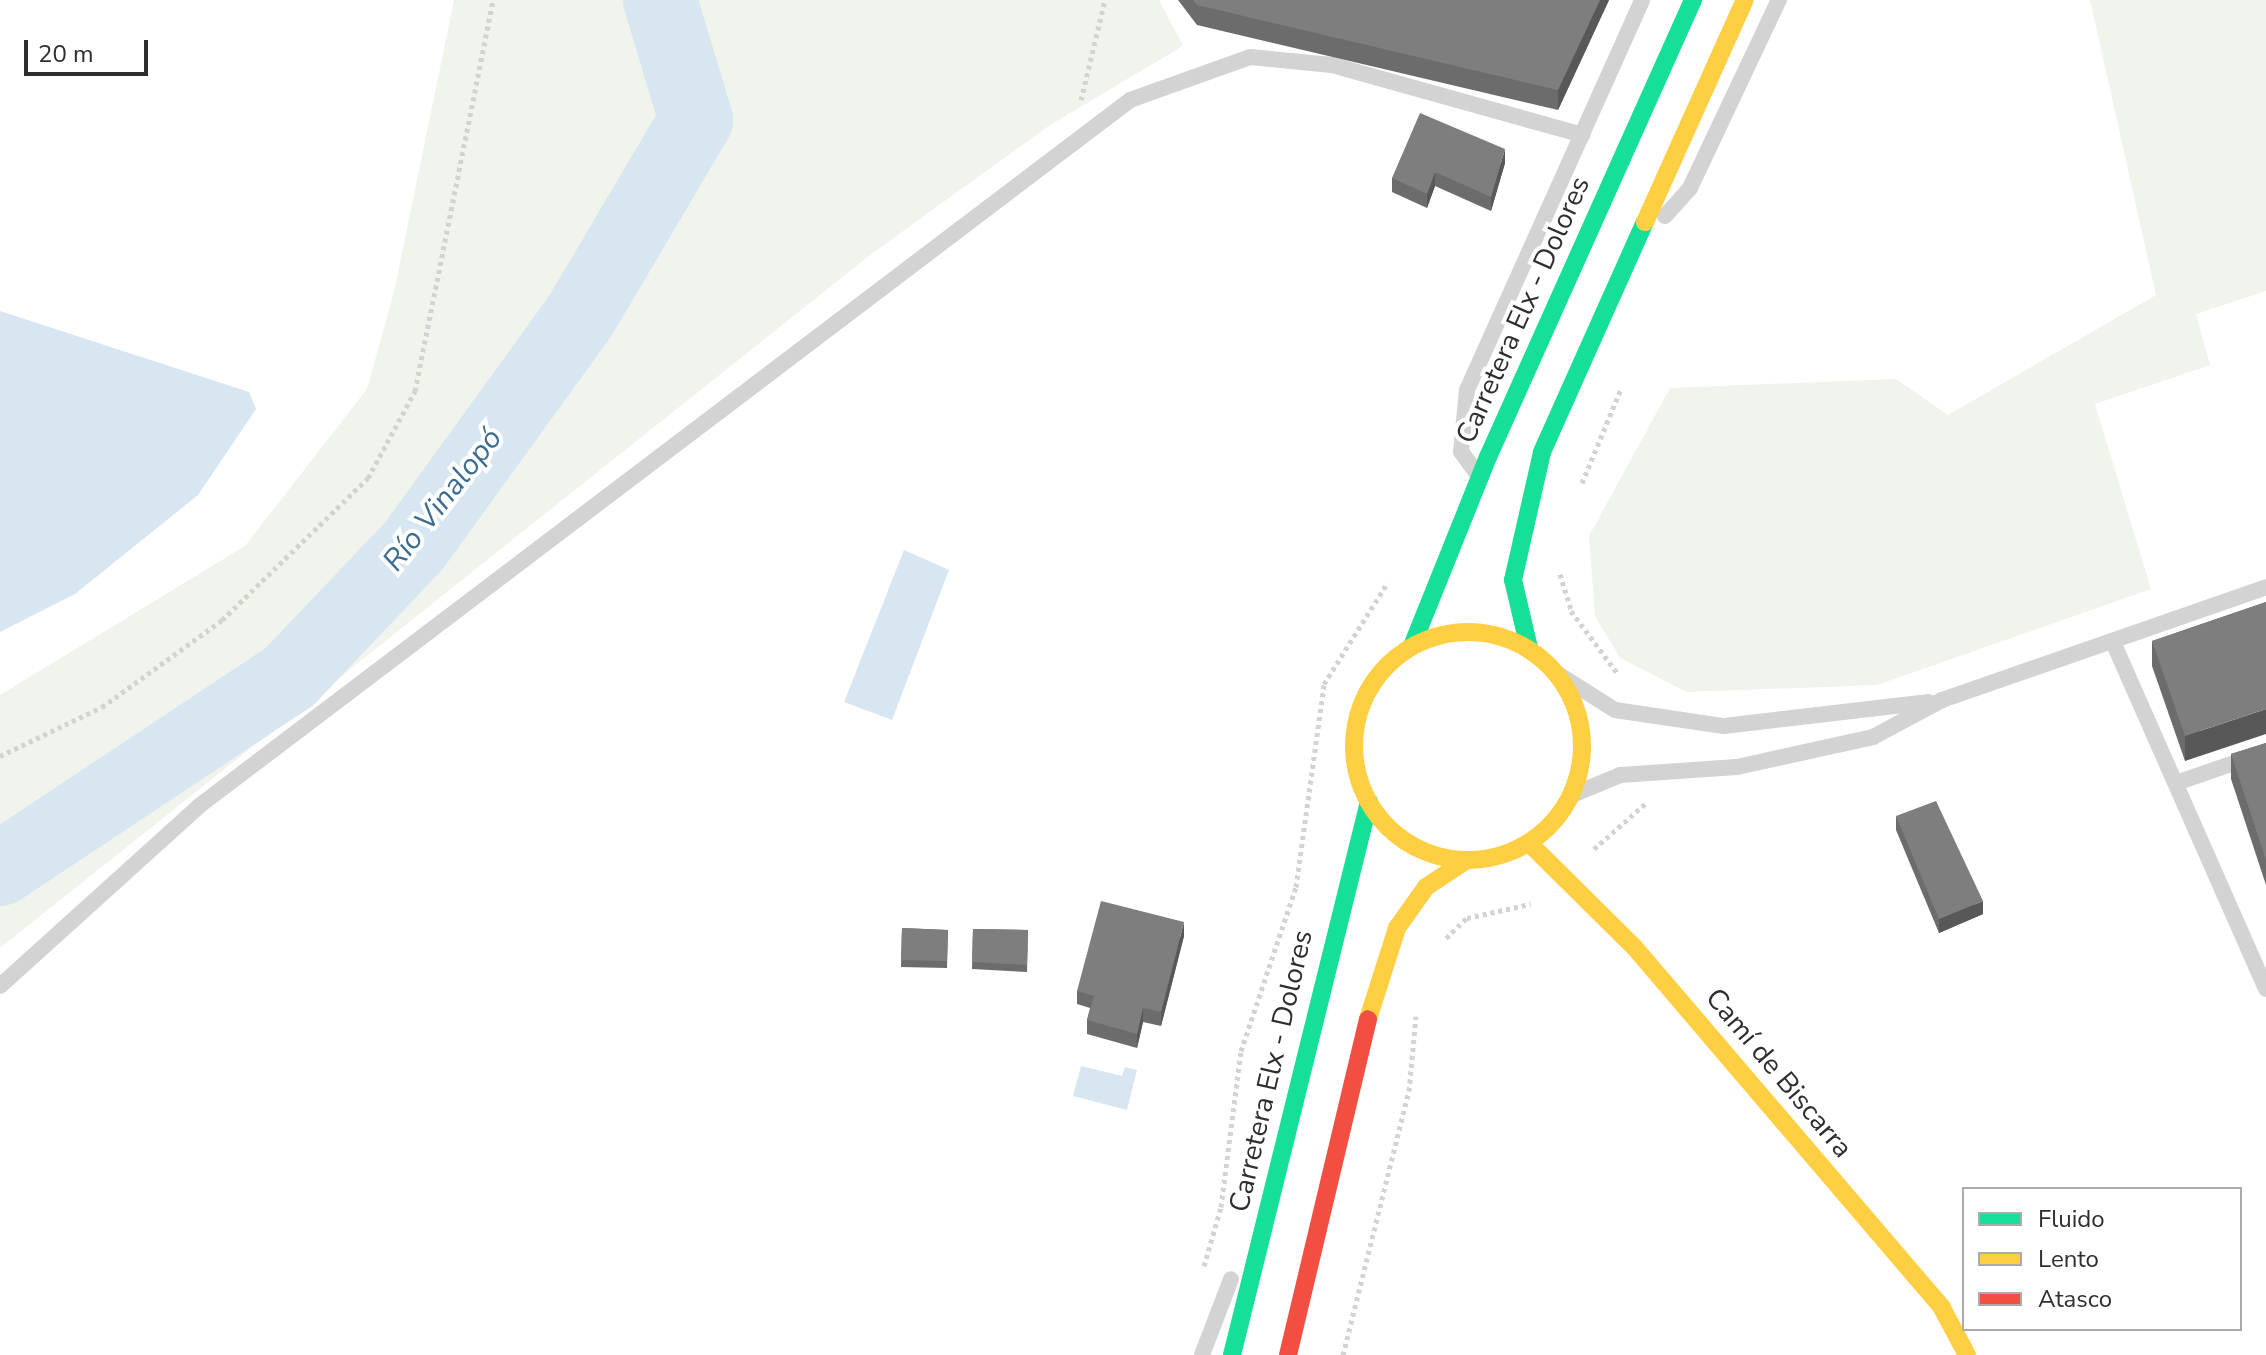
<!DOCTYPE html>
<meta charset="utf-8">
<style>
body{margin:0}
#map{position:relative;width:2266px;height:1355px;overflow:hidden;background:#fff;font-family:"Nunito Sans",sans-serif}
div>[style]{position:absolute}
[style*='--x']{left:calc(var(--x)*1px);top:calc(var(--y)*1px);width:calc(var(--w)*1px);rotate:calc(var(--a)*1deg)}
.green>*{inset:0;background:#f0f4ec}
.water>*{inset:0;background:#d8e6f1}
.river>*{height:74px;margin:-37px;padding:0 37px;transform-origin:37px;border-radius:37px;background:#d8e6f1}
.path>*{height:5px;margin-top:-2.5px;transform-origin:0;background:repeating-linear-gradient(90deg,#d3d3d3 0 4px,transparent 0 8px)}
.lane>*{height:16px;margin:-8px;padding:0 8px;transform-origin:8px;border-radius:8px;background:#d3d3d3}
.fast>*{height:18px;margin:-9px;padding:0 9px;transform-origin:9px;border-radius:9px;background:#16e098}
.slow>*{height:18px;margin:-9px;padding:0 9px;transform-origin:9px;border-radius:9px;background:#ffcf43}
.slow>.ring{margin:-9px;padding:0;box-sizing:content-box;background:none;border:18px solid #ffcf43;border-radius:50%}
.jam>*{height:18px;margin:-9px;padding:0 9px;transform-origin:9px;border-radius:9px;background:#f24e42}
.wall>*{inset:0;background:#6c6c6c}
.shaded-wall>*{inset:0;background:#585858}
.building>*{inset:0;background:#7e7e7e}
span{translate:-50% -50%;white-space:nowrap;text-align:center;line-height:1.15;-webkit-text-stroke:8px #fff;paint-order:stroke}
.street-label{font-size:28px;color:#2e2e2e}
.water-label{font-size:30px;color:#3c6c90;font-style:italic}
.legend{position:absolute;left:1962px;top:1187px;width:280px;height:144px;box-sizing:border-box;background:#fff;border:2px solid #ababab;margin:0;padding:10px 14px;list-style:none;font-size:24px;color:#2e2e2e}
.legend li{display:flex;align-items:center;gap:16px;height:40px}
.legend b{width:40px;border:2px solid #ababab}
.scale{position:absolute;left:24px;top:40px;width:124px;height:36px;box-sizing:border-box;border:4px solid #2e2e2e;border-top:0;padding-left:10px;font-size:24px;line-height:28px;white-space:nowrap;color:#2e2e2e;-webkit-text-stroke:6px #fff;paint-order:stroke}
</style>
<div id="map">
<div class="green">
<i style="clip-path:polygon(454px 0,1159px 0,1183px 46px,1050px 125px,870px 255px,0 948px,0 695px,245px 546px,367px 389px,394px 292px)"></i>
<i style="clip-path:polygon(2090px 0,2266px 0,2266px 291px,2196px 314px,2210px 365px,2095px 404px,2151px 589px,1877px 685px,1687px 692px,1620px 658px,1595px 616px,1589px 536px,1670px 388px,1896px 379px,1948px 415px,2156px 295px)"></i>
</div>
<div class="water">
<i style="clip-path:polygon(0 311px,249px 392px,256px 409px,198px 495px,75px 594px,0 632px)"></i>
<i style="clip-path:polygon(904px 550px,949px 570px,892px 720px,844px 702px)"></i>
<i style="clip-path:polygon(1081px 1066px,1122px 1076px,1125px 1067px,1137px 1070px,1127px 1110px,1073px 1096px)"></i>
</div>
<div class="river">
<i style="--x:0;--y:869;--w:348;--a:-33.6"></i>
<i style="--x:290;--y:676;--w:178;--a:-46.4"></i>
<i style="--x:413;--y:547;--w:283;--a:-54.1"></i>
<i style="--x:579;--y:318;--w:230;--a:-59.4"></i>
<i style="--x:696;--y:120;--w:125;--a:-106.7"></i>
</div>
<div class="path">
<i style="--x:1081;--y:100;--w:103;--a:-76.5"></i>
<i style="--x:1582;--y:483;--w:102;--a:-67.5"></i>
<i style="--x:1560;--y:574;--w:39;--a:73"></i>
<i style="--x:1571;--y:611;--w:79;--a:53.3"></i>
<i style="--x:0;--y:756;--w:113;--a:-25.7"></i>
<i style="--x:102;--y:707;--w:148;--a:-35.9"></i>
<i style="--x:222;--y:620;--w:204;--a:-44.2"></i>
<i style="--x:368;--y:478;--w:99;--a:-61.6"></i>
<i style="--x:415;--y:391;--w:399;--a:-78.7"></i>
<i style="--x:1594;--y:849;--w:69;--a:-41.5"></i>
<i style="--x:1446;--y:938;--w:29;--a:-44"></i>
<i style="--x:1467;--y:918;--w:65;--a:-12.5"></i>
<i style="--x:1204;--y:1266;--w:61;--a:-73.9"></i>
<i style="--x:1221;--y:1207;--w:157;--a:-82.7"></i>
<i style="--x:1241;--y:1051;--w:173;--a:-71.5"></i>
<i style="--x:1296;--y:887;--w:205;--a:-82.1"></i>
<i style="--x:1324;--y:684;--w:120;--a:-57.9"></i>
<i style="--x:1343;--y:1355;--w:272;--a:-76"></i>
<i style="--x:1409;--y:1091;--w:75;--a:-84.7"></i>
</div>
<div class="lane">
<i style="--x:1665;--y:216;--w:38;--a:-48"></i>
<i style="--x:1690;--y:188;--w:208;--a:-64.7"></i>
<i style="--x:1478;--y:475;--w:29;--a:-126"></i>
<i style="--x:1461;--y:452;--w:62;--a:-84.5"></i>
<i style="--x:1467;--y:390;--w:427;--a:-65.8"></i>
<i style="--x:2113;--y:642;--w:379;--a:66.2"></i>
<i style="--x:1558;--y:674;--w:67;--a:32.3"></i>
<i style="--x:1615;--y:710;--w:110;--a:8.4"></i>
<i style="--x:1724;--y:726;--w:206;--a:-6.7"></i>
<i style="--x:2176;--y:783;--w:95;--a:-19"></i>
<i style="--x:1572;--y:795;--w:52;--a:-22.6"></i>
<i style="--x:1620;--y:775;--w:117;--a:-3.9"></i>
<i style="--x:1737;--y:767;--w:139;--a:-12.4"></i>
<i style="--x:1873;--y:737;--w:78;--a:-28.2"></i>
<i style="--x:1942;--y:700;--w:343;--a:-19.2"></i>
<i style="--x:0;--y:986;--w:268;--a:-42.1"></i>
<i style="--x:199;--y:806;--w:1168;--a:-37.17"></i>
<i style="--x:1130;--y:100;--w:127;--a:-19.7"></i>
<i style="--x:1250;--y:57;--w:82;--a:5.6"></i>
<i style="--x:1332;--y:65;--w:260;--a:15.6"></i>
<i style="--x:1202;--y:1355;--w:81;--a:-69.1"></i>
</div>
<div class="fast">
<i style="--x:1412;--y:646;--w:204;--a:-68.1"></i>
<i style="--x:1488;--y:457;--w:501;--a:-65.84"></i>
<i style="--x:1529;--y:648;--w:70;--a:-103.2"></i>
<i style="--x:1513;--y:580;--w:131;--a:-77.2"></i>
<i style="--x:1542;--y:452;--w:252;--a:-65.9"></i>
<i style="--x:1232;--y:1355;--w:570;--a:-76.09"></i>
</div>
<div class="slow">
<i style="--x:1645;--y:222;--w:243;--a:-65.8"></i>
<i class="ring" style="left:1354px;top:632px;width:210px;height:210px"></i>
<i style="--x:1529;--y:843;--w:149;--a:44.7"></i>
<i style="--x:1635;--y:948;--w:473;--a:49.5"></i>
<i style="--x:1942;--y:1308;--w:53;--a:62"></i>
<i style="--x:1368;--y:1019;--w:96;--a:-72.3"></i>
<i style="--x:1397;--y:928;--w:50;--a:-54.7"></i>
<i style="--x:1426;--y:887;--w:49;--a:-33.4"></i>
</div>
<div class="jam">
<i style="--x:1288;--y:1355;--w:345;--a:-76.6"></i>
</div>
<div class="wall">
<i style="clip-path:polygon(1178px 0,1609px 0,1558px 110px,1197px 25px)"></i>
<i style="clip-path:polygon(1505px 163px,1491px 211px,1435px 186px,1427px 208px,1392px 192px,1392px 178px)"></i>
<i style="clip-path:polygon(2266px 602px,2185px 761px,2152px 666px,2152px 641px)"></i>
<i style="clip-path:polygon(2266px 743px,2266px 885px,2231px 779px,2231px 754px)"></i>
<i style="clip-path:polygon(1896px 816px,1983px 914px,1939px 933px,1896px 830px)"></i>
<i style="clip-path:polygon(902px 928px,948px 930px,947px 968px,901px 967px)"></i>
<i style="clip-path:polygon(973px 929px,1028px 930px,1027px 972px,972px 969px)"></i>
<i style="clip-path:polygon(1184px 936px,1161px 1026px,1143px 1022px,1137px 1048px,1087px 1034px,1087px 1020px,1090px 1008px,1077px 1004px,1077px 991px)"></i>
</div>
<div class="shaded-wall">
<i style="clip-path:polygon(1600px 0,1609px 0,1558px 110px,1558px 90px)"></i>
<i style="clip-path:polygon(1505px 149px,1505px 163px,1491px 211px,1491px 197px)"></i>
<i style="clip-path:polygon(1435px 172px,1435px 186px,1427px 208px,1427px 194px)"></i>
<i style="clip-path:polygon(2266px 709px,2266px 734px,2185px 761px,2185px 736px)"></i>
<i style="clip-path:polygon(1983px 901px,1983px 914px,1939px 933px,1939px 919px)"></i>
<i style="clip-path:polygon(1184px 922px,1184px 936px,1161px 1026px,1161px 1012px)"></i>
<i style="clip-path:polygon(1143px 1008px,1143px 1022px,1137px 1048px,1137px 1034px)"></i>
</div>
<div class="building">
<i style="clip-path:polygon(1193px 0,1600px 0,1558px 90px,1197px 5px)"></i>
<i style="clip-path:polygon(1420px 113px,1505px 149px,1491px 197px,1435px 172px,1427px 194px,1392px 178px)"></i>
<i style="clip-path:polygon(2266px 602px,2266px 709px,2185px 736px,2152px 641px)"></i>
<i style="clip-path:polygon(2266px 743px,2266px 860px,2231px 754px)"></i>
<i style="clip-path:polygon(1936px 801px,1983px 901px,1939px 919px,1896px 816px)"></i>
<i style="clip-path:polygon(1101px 901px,1184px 922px,1161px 1012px,1143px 1008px,1137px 1034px,1087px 1020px,1094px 996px,1077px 991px)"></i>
<i style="clip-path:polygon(902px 928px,948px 930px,947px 961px,901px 960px)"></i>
<i style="clip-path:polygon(973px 929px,1028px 930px,1027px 965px,972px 962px)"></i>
</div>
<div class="street-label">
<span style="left:1523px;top:310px;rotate:-66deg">Carretera Elx - Dolores</span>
<span style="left:1271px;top:1071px;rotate:-77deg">Carretera Elx - Dolores</span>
<span style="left:1779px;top:1073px;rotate:50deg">Camí de Biscarra</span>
</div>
<div class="water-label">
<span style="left:443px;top:500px;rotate:-52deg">Río Vinalopó</span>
</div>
<ul class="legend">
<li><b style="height:10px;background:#16e098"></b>Fluido</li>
<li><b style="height:10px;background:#ffcf43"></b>Lento</li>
<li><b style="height:10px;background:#f24e42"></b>Atasco</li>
</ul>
<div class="scale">20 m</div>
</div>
